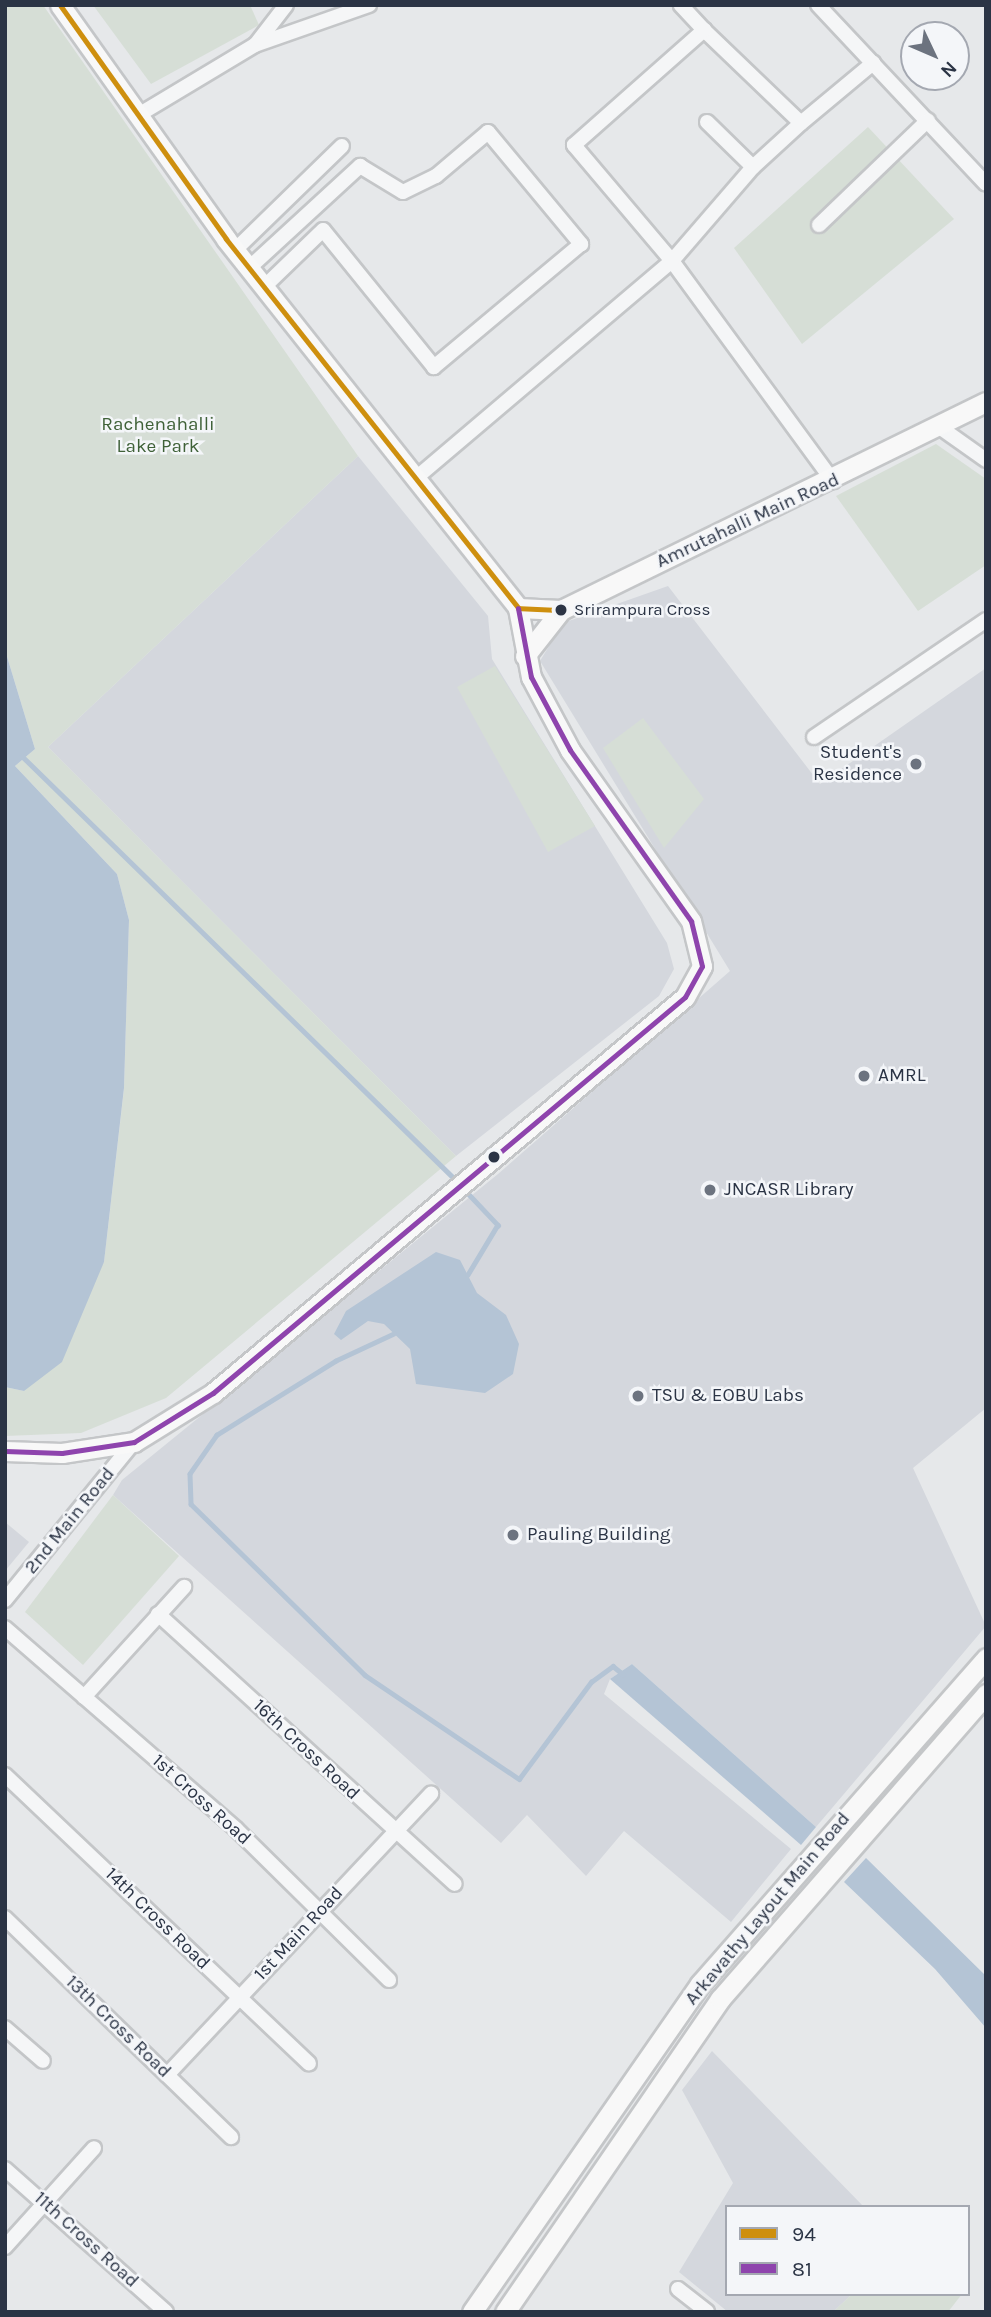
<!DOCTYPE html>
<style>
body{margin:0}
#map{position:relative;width:991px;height:2317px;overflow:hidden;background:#e6e8ea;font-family:Karla,sans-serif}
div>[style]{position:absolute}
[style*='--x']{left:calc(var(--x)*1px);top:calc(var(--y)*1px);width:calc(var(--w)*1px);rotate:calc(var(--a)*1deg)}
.built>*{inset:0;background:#d4d7dd}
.green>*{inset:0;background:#d6ded6}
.water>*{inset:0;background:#b4c4d5}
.stream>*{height:4.5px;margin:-2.25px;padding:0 2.25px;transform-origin:2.25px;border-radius:2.25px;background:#b4c4d5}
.roads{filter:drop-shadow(2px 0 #c4c6c8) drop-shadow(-2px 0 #c4c6c8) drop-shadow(0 2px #c4c6c8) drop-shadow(0 -2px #c4c6c8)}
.street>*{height:14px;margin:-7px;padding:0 7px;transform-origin:7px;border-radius:7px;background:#f5f6f7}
.secondary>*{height:19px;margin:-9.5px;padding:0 9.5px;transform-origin:9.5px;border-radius:9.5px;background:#f8f8f8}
.bus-1>*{height:5px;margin:-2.5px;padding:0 2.5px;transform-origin:2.5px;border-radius:2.5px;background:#ce8f0e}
.bus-2>*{height:5px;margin:-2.5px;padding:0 2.5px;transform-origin:2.5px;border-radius:2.5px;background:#8e44ad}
.dots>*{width:19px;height:19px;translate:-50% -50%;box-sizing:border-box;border:4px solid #f4f6f9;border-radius:50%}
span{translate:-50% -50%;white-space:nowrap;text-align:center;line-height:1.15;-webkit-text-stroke:5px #f4f6f9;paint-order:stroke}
.bus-label{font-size:17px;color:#2b3445}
.left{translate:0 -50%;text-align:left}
.park-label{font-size:19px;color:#3f6138}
.street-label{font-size:19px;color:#2b3445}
.poi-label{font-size:19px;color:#2b3445}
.right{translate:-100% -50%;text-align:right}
.frame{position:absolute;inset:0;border:7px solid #2b3445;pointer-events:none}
.legend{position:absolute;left:725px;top:2205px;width:245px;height:91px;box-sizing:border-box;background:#f4f6f9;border:2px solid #a4a8b1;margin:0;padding:9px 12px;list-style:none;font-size:21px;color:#2b3445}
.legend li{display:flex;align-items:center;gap:14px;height:35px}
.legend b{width:35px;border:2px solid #a4a8b1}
.north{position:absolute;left:900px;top:21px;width:70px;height:70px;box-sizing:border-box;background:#f4f6f9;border:2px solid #a4a8b1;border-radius:50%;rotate:134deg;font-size:19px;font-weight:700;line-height:28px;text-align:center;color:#2b3445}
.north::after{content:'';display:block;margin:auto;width:24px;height:32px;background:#6c737f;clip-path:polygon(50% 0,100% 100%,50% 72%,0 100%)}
</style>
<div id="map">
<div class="built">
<i style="clip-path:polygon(358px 456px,488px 616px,492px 659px,667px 943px,674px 969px,659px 996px,456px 1156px,48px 747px)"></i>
<i style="clip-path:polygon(668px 586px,820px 784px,986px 668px,986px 1408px,913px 1468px,986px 1626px,816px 1827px,632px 1664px,610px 1679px,604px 1694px,791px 1849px,731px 1922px,624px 1831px,586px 1876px,527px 1815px,501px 1843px,113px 1495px,122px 1480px,498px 1174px,730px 971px,540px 661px,563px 623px)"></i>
<i style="clip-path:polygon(5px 1522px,29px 1542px,5px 1571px)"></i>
<i style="clip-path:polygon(712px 2051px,864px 2207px,727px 2207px,727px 2294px,852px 2294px,833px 2312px,728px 2312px,679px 2272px,733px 2183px,682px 2090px)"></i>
</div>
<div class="green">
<i style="clip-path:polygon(5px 5px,43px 5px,358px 456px,48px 747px,456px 1156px,166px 1398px,81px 1433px,5px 1436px,5px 1387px,24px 1391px,104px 1262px,124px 1089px,129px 920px,117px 874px,15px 766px,35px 749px,5px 650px)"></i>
<i style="clip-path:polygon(93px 5px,250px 5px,259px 25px,151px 84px)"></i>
<i style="clip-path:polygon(868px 127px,954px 219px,802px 344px,734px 248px)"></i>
<i style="clip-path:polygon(936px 444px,986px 479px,986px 565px,918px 611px,836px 496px)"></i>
<i style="clip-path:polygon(495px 666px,595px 826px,548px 852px,457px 687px)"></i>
<i style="clip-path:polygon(643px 718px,704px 799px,664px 848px,603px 748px)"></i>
<i style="clip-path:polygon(113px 1495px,179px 1556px,83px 1665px,25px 1612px)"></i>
<i style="clip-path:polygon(852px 2294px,962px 2294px,948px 2312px,833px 2312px)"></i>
</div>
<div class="water">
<i style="clip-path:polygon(5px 650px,35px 749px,15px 766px,117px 874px,129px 920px,124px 1088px,104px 1262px,62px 1362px,24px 1391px,5px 1387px)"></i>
<i style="clip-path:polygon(436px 1252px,460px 1260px,477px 1293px,506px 1315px,519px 1344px,513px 1374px,485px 1393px,416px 1384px,410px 1349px,384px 1324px,368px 1321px,341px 1340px,334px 1334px,346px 1311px)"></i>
<i style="clip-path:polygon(632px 1664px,816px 1827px,801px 1845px,610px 1679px)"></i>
<i style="clip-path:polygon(866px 1858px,986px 1976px,986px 2028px,935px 1969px,844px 1882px)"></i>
</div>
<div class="stream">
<i style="--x:22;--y:756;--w:610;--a:44.34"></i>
<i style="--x:464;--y:1189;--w:50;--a:46.6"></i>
<i style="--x:498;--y:1225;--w:58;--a:121"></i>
<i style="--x:394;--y:1334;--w:64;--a:155"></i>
<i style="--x:336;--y:1361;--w:140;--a:148.1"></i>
<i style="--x:217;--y:1435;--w:47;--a:124.7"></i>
<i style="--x:190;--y:1474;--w:30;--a:88"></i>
<i style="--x:191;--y:1504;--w:244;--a:44.5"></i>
<i style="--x:365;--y:1675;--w:186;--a:34"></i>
<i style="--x:519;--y:1779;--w:121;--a:-53.4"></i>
<i style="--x:591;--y:1682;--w:27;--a:-36"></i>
<i style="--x:613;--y:1666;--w:13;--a:39"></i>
</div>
<div class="roads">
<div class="street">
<i style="--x:818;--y:5;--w:245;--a:46.8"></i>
<i style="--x:704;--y:30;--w:134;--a:43.8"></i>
<i style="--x:801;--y:123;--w:94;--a:-39.8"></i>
<i style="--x:256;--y:44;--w:49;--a:-52.4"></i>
<i style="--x:140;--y:114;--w:134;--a:-31"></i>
<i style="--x:255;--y:45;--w:121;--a:-19.3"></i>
<i style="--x:707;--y:122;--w:64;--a:44.4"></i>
<i style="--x:753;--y:167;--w:65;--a:-42.5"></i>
<i style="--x:753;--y:167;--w:124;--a:130.8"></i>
<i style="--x:672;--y:261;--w:273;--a:53.8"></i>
<i style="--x:819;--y:225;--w:151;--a:-43.9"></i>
<i style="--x:235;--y:250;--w:149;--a:-44.2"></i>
<i style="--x:249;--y:268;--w:151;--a:-42.6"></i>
<i style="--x:360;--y:166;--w:50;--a:31.2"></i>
<i style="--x:403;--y:192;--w:37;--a:-26"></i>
<i style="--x:436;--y:176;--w:68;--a:-40.2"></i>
<i style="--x:488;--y:132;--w:146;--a:50.3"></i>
<i style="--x:581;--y:244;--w:192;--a:140.1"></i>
<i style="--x:434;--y:367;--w:176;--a:-129"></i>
<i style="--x:323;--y:230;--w:82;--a:136"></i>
<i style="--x:941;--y:428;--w:55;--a:35.4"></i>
<i style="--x:416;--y:478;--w:336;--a:-40.3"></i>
<i style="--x:672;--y:261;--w:152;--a:-130.2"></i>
<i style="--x:574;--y:145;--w:174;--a:-41.5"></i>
<i style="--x:704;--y:30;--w:34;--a:-133"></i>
<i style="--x:814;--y:737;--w:208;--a:-34.2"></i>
<i style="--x:5;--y:1600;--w:204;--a:-50.8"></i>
<i style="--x:158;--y:1614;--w:401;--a:42.3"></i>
<i style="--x:5;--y:1628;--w:306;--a:41"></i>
<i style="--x:236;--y:1829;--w:215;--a:44.6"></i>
<i style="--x:84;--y:1697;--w:149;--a:-47.7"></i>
<i style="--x:5;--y:1775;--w:419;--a:43.5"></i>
<i style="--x:5;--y:1918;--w:315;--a:44.1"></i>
<i style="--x:5;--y:2028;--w:50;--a:41"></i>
<i style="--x:167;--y:2075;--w:386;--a:-46.8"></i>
<i style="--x:5;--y:2169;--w:215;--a:41.6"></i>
<i style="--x:5;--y:2247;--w:133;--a:-48"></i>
<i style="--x:678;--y:2289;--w:37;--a:38"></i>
</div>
<div class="secondary">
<i style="--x:60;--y:5;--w:287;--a:54.6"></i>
<i style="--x:226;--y:239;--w:471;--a:51.6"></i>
<i style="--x:518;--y:608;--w:43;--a:2.7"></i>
<i style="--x:525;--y:656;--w:58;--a:-52"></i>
<i style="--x:561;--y:610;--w:473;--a:-26.1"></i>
<i style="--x:5;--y:1451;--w:57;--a:2"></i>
<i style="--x:62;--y:1453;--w:73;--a:-8.7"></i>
<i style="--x:134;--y:1442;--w:93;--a:-31.8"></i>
<i style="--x:213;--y:1393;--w:616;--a:-40"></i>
<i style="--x:685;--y:997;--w:35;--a:-61"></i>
<i style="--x:702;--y:966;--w:46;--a:-103.7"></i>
<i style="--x:691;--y:921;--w:209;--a:-125.3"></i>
<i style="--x:570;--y:750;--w:83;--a:-118.1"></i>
<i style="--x:531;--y:677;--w:70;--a:-100.7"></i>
<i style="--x:472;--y:2312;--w:399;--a:-55.2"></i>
<i style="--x:700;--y:1984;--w:434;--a:-48.7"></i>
<i style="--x:505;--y:2312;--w:380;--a:-55.5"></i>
<i style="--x:720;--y:1999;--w:405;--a:-48.9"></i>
</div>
</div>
<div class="bus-1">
<i style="--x:60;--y:5;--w:287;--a:54.6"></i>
<i style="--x:226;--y:239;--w:471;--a:51.6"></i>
<i style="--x:518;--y:608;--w:43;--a:2.7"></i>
</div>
<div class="bus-2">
<i style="--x:5;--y:1451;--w:57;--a:2"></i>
<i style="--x:62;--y:1453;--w:73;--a:-8.7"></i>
<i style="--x:134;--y:1442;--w:93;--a:-31.8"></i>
<i style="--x:213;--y:1393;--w:616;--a:-40"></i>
<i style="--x:685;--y:997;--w:35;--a:-61"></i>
<i style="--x:702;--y:966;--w:46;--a:-103.7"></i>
<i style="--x:691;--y:921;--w:209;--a:-125.3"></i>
<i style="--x:570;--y:750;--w:83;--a:-118.1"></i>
<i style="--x:531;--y:677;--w:70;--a:-100.7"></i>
</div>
<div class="dots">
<i style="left:561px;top:610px;background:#2b3445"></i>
<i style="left:916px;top:764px;background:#6c737f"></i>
<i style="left:864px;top:1076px;background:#6c737f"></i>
<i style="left:494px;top:1157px;background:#2b3445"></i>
<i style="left:710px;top:1190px;background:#6c737f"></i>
<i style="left:638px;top:1396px;background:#6c737f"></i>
<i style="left:513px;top:1535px;background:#6c737f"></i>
</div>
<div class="bus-label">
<span class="left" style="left:574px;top:610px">Srirampura Cross</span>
</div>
<div class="park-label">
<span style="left:158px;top:436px">Rachenahalli<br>Lake Park</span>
</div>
<div class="street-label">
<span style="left:748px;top:521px;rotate:-25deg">Amrutahalli Main Road</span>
<span style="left:70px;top:1521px;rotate:-51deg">2nd Main Road</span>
<span style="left:306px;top:1750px;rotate:43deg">16th Cross Road</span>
<span style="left:201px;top:1800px;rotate:42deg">1st Cross Road</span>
<span style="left:768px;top:1909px;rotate:-50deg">Arkavathy Layout Main Road</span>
<span style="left:157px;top:1919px;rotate:44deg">14th Cross Road</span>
<span style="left:299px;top:1934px;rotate:-47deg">1st Main Road</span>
<span style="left:118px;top:2027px;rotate:44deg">13th Cross Road</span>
<span style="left:86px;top:2240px;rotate:42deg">11th Cross Road</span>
</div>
<div class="poi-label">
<span class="right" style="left:902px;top:764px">Student's<br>Residence</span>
<span class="left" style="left:878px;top:1076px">AMRL</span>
<span class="left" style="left:724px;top:1190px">JNCASR Library</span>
<span class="left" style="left:652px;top:1396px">TSU &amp; EOBU Labs</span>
<span class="left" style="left:527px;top:1535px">Pauling Building</span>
</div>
<div class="frame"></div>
<ul class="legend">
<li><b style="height:9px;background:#ce8f0e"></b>94</li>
<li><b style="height:9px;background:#8e44ad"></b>81</li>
</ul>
<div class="north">N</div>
</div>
